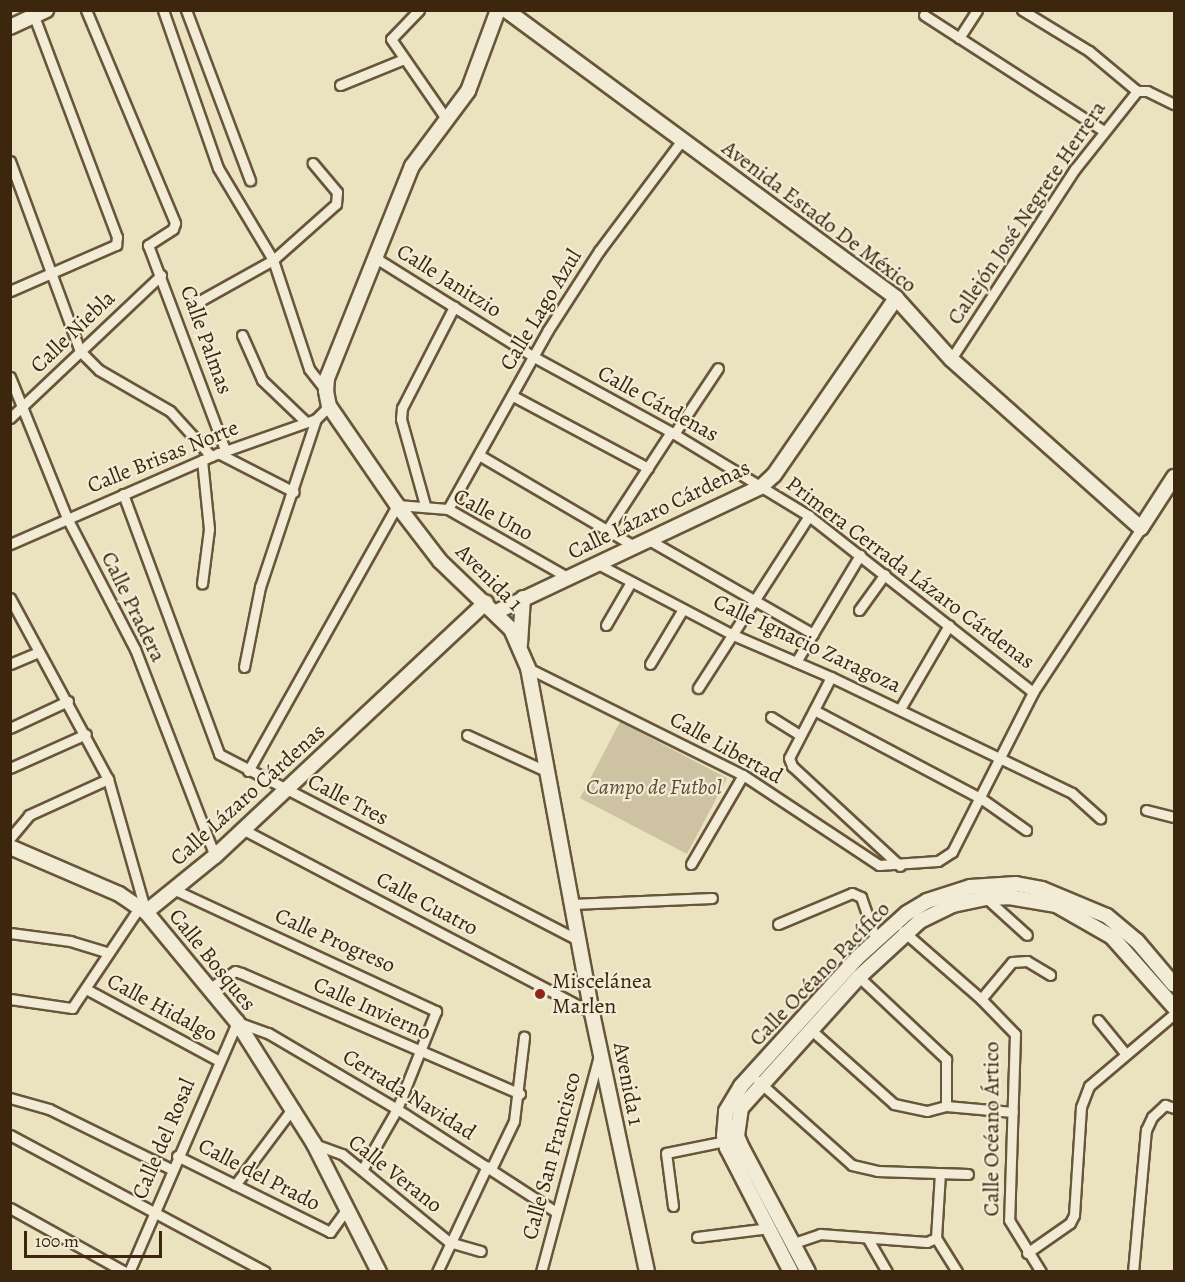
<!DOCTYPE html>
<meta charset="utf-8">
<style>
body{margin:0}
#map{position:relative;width:1185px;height:1282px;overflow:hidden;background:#ebe2c0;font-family:Alegreya,serif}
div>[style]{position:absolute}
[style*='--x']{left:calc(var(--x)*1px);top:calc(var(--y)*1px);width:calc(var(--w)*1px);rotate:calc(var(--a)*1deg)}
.green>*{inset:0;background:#cdc2a2}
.roads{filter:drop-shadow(2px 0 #68553a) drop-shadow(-2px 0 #68553a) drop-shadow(0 2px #68553a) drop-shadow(0 -2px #68553a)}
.street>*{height:9px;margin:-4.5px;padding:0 4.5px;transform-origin:4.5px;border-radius:4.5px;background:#f2ecd6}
.secondary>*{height:14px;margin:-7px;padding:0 7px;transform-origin:7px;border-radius:7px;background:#f2ecd6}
.dots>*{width:16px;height:16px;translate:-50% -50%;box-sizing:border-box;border:3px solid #f2ecd6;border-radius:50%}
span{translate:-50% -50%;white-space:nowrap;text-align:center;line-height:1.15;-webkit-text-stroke:4.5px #f2ecd6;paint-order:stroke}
.street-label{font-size:22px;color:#3c260e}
.park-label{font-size:22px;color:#604d33;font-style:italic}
.poi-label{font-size:22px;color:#3c260e}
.left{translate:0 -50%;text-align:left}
.frame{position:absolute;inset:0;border:12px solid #3c260e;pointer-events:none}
.scale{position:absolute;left:24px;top:1231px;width:138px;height:27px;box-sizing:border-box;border:3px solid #3c260e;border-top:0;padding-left:8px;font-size:18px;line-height:21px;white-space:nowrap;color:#3c260e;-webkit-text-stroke:4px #f2ecd6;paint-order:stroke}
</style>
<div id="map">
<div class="green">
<i style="clip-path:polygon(620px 722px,727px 778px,687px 854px,580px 798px)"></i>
</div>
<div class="roads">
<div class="street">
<i style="--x:86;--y:10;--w:231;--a:67.3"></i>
<i style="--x:175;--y:223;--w:6;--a:108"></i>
<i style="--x:173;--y:229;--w:30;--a:147"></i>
<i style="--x:148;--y:245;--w:219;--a:69.4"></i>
<i style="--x:163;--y:10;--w:167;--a:70.8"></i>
<i style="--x:218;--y:168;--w:107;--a:59.1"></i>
<i style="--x:273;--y:260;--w:115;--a:71.7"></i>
<i style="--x:309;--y:369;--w:28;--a:52"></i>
<i style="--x:186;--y:10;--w:182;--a:69.4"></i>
<i style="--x:419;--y:10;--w:40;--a:134"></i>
<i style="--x:391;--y:39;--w:98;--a:55.3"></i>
<i style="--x:1022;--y:10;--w:79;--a:31.5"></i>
<i style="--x:1089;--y:51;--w:62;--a:39.8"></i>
<i style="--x:924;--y:15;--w:214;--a:32.8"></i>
<i style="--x:959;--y:38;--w:33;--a:-57"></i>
<i style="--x:340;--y:85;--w:69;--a:-22.1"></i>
<i style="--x:1137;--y:91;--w:10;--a:0"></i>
<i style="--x:1147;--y:91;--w:30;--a:26"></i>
<i style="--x:10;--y:161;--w:202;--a:69.8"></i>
<i style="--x:80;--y:351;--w:27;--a:45"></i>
<i style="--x:99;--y:370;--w:82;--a:30"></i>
<i style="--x:170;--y:411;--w:61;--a:47.7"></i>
<i style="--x:374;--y:257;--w:189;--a:32"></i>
<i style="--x:534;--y:357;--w:156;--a:28.7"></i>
<i style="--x:671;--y:432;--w:162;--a:31.3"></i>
<i style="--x:809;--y:516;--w:285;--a:38.2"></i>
<i style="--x:10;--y:291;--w:116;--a:-23.5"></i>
<i style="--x:116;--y:245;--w:8;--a:-83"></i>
<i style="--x:117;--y:237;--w:236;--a:-110.6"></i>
<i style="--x:196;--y:303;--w:88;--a:-29.2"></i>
<i style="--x:273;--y:260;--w:84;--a:-41.6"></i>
<i style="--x:336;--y:204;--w:12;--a:-85"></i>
<i style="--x:337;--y:192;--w:38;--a:-130"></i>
<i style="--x:242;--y:335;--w:49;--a:66"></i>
<i style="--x:262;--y:380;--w:61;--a:43.7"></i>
<i style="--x:951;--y:359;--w:227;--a:-56.9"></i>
<i style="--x:1075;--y:169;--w:100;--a:-51.5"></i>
<i style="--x:10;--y:377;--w:152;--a:68"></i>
<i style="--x:67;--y:518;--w:148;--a:62.6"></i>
<i style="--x:135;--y:649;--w:222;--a:68.9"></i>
<i style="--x:513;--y:396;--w:153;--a:28.1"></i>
<i style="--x:10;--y:418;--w:208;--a:-43.4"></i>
<i style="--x:674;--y:434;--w:79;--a:-56.3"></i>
<i style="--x:218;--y:453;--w:85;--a:27.2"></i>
<i style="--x:479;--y:455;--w:180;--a:30.4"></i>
<i style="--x:202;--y:460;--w:69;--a:84.2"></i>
<i style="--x:209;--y:529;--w:55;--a:97.3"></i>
<i style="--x:123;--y:494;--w:277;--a:69.7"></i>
<i style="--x:219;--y:754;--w:406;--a:27.4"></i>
<i style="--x:425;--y:505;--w:89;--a:-105.6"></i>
<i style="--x:401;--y:419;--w:11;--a:-85"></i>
<i style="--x:402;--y:408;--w:114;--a:-62.8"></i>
<i style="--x:448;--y:509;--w:205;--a:-60.8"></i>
<i style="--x:548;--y:330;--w:94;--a:-57.2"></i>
<i style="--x:599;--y:251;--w:139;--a:-53.2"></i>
<i style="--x:607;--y:530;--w:117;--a:-56.9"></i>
<i style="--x:649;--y:540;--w:189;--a:29.8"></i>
<i style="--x:10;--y:544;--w:219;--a:-23.6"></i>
<i style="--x:211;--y:456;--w:111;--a:-19.4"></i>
<i style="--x:316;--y:419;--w:18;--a:-45"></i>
<i style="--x:596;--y:563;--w:153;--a:27.7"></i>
<i style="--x:731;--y:634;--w:109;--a:23.3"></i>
<i style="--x:831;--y:677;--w:267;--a:25.7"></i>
<i style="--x:1072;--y:793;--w:38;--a:42"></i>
<i style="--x:10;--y:598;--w:206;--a:61.6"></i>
<i style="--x:108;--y:779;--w:138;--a:74.1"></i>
<i style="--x:859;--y:610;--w:44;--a:-54.2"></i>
<i style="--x:606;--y:625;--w:50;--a:-59.8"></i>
<i style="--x:796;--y:662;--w:125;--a:-59.1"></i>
<i style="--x:10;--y:664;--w:30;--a:-23"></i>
<i style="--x:650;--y:664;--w:64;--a:-59"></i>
<i style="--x:244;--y:667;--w:82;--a:-78.7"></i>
<i style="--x:260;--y:587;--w:177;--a:-71.6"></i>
<i style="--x:528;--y:668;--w:240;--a:26.5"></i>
<i style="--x:743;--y:775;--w:163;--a:33.5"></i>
<i style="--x:879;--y:865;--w:59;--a:-3.9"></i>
<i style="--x:938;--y:861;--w:17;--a:-33"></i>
<i style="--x:952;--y:852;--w:179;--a:-63.1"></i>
<i style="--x:1033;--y:692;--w:196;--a:-56.6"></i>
<i style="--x:831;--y:677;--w:91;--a:117.4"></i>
<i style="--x:789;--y:758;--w:9;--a:69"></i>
<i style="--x:792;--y:766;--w:147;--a:42.8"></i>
<i style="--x:698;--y:688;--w:205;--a:-57.2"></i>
<i style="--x:900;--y:709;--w:97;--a:-59.7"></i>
<i style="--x:814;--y:710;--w:190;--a:27.9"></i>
<i style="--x:982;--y:799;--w:54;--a:35.2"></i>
<i style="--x:771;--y:717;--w:34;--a:32"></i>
<i style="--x:10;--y:728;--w:64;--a:-25"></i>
<i style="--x:467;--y:735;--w:87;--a:24.5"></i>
<i style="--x:10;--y:768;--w:83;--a:-24.1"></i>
<i style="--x:248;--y:771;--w:305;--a:-60.7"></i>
<i style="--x:397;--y:505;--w:51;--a:4.5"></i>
<i style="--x:448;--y:509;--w:137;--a:29.7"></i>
<i style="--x:1146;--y:810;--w:29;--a:14"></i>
<i style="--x:244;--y:830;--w:393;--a:27.7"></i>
<i style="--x:10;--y:838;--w:30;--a:-50"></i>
<i style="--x:29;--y:815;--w:87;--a:-24.5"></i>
<i style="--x:691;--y:864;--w:103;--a:-59.7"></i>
<i style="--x:175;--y:890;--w:288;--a:24.9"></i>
<i style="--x:436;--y:1011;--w:105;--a:111.7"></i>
<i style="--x:397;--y:1109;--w:70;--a:119.8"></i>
<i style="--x:986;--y:898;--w:55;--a:42.1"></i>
<i style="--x:572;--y:904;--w:140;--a:-2.5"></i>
<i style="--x:778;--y:924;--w:80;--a:-22.7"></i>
<i style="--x:852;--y:893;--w:10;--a:24"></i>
<i style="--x:861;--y:897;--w:46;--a:70.8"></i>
<i style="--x:903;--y:931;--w:103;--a:41.1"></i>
<i style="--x:981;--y:999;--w:49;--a:45.8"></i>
<i style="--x:1015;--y:1034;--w:186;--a:91.8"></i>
<i style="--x:1009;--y:1220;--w:61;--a:58.4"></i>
<i style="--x:10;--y:933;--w:61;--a:7.6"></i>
<i style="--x:70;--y:941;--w:39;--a:17"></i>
<i style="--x:859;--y:977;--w:120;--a:43.3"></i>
<i style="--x:946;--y:1059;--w:47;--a:90"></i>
<i style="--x:210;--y:988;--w:30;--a:-34"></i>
<i style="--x:235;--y:971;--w:6;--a:18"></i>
<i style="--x:241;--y:973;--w:304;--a:23.4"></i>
<i style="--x:86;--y:989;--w:151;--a:28.4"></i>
<i style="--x:10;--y:999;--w:63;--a:8.3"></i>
<i style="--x:72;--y:1008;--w:120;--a:-56.2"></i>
<i style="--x:981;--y:999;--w:48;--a:-50"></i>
<i style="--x:1012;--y:962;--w:15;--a:-4"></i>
<i style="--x:1027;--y:961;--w:27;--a:31"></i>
<i style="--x:1098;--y:1020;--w:43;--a:50.7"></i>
<i style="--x:809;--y:1028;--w:114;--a:41.8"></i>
<i style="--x:894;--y:1104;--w:34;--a:12"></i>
<i style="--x:927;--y:1111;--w:20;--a:-15"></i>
<i style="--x:946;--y:1106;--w:67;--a:5.1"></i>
<i style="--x:758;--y:1081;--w:126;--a:41.8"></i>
<i style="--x:852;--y:1165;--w:26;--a:13"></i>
<i style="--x:877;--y:1171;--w:91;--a:1.9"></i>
<i style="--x:10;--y:1098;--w:41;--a:15.8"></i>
<i style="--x:49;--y:1109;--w:136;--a:26.2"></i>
<i style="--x:10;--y:1135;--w:289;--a:28.2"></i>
<i style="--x:314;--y:1144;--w:30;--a:20"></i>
<i style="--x:342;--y:1154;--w:139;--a:39.4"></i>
<i style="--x:449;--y:1242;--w:33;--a:16"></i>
<i style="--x:177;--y:1156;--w:171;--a:26.4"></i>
<i style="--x:330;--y:1232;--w:29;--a:-54"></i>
<i style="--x:491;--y:1169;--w:53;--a:-64.4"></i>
<i style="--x:514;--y:1121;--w:85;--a:-83.2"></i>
<i style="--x:235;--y:1185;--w:95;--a:-53.1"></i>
<i style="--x:673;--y:1206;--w:53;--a:-97.5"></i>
<i style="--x:666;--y:1153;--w:60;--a:-11.5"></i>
<i style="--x:10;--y:1208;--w:132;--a:29.1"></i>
<i style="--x:697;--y:1237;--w:73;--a:-7.1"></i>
<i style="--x:936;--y:1238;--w:65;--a:-86.5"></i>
<i style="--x:936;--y:1238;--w:40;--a:58"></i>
<i style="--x:868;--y:1239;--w:38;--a:60"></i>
<i style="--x:794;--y:1243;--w:28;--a:-19"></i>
<i style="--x:820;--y:1234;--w:107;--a:4.3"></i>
<i style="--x:927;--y:1242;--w:10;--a:-24"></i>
<i style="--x:1027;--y:1253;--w:52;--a:-34.9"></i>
<i style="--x:1070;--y:1223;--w:9;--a:-63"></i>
<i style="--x:1074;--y:1215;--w:108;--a:-86.3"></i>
<i style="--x:1081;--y:1107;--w:22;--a:-69"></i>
<i style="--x:1089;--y:1086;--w:111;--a:-40.3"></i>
<i style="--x:129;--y:1272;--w:272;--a:-66.6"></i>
<i style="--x:237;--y:1022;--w:33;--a:20"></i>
<i style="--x:268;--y:1033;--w:150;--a:30.5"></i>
<i style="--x:397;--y:1109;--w:189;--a:32.9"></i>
<i style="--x:437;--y:1272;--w:117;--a:-64.7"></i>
<i style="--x:541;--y:1272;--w:224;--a:-75"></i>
<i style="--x:1133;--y:1272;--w:143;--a:-84.8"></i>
<i style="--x:1146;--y:1130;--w:14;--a:-65"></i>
<i style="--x:1152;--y:1117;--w:18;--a:-43"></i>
<i style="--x:1165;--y:1105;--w:9;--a:18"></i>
</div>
<div class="secondary">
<i style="--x:498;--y:10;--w:86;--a:110.3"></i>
<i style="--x:468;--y:91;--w:94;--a:126.7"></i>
<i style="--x:412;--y:166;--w:228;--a:111.8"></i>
<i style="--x:327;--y:378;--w:13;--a:94"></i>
<i style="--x:326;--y:391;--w:15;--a:79"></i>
<i style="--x:329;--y:406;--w:120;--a:55.5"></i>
<i style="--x:397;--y:505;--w:71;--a:52.5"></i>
<i style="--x:440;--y:561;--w:98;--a:43.8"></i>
<i style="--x:511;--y:629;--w:43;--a:66.4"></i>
<i style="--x:528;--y:668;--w:351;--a:79.5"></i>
<i style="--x:592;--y:1013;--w:265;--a:78"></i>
<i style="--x:506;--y:10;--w:485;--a:36.4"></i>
<i style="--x:896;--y:298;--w:82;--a:48"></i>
<i style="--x:951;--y:359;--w:254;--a:41.7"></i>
<i style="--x:1141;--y:528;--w:61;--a:-57.1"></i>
<i style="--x:10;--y:27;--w:40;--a:-25"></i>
<i style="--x:496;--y:612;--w:294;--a:-25.3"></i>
<i style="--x:762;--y:486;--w:16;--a:-43"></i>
<i style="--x:774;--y:475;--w:215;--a:-55.4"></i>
<i style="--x:520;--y:644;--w:46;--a:-86.3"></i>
<i style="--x:10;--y:847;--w:119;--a:23.3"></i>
<i style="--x:119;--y:894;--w:32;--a:34"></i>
<i style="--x:146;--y:912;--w:143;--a:50.4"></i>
<i style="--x:237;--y:1022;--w:144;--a:57.7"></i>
<i style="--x:314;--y:1144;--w:144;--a:63.1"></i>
<i style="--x:146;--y:912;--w:89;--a:-39.1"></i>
<i style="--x:215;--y:856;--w:371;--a:-43.1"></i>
<i style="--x:791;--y:1272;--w:140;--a:-117.3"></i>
<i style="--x:727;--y:1148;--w:12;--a:-104"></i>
<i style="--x:724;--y:1136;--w:25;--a:-85"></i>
<i style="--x:726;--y:1111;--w:29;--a:-59"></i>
<i style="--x:741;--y:1086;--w:173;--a:-47.8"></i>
<i style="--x:857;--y:958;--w:67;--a:-42"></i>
<i style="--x:907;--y:913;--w:23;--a:-31"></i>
<i style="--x:927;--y:901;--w:45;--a:-18"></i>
<i style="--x:970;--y:887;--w:46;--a:-3.7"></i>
<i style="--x:1016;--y:884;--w:26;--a:11"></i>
<i style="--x:1042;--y:889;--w:70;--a:22.6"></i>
<i style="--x:1107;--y:916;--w:39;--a:40"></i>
<i style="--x:1137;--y:941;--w:57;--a:49.9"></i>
<i style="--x:808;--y:1272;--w:140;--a:-118"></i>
<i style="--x:742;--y:1148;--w:13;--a:-113"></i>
<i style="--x:737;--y:1136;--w:28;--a:-82"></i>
<i style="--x:741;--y:1108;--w:176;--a:-48"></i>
<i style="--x:859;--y:977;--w:83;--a:-42.6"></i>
<i style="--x:920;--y:921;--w:37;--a:-26"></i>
<i style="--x:953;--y:905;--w:34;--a:-12"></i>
<i style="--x:986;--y:898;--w:23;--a:-2"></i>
<i style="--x:1009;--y:897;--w:48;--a:9.7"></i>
<i style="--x:1056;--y:905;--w:64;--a:29.7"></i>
<i style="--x:1112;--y:937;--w:94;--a:48.5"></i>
</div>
</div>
<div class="dots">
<i style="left:540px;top:994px;background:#8f2418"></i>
</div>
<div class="street-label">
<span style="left:1027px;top:213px;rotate:-56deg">Callejón José Negrete Herrera</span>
<span style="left:819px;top:217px;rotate:37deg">Avenida Estado De México</span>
<span style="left:449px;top:281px;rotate:32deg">Calle Janitzio</span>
<span style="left:541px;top:310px;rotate:-59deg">Calle Lago Azul</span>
<span style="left:73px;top:332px;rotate:-44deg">Calle Niebla</span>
<span style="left:206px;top:340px;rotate:70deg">Calle Palmas</span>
<span style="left:658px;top:404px;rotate:29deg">Calle Cárdenas</span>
<span style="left:163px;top:457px;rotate:-22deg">Calle Brisas Norte</span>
<span style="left:659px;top:510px;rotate:-26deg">Calle Lázaro Cárdenas</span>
<span style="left:493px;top:515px;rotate:28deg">Calle Uno</span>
<span style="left:910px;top:573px;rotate:37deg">Primera Cerrada Lázaro Cárdenas</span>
<span style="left:489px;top:578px;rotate:45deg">Avenida 1</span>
<span style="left:133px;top:607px;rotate:64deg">Calle Pradera</span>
<span style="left:807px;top:644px;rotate:25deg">Calle Ignacio Zaragoza</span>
<span style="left:726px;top:748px;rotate:29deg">Calle Libertad</span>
<span style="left:248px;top:795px;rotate:-42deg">Calle Lázaro Cárdenas</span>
<span style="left:348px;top:800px;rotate:27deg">Calle Tres</span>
<span style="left:427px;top:904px;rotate:28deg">Calle Cuatro</span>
<span style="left:335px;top:941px;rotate:24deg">Calle Progreso</span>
<span style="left:212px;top:960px;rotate:51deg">Calle Bosques</span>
<span style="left:820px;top:974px;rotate:-46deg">Calle Océano Pacífico</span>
<span style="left:162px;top:1008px;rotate:28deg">Calle Hidalgo</span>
<span style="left:372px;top:1009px;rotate:24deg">Calle Invierno</span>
<span style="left:628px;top:1084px;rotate:79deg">Avenida 1</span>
<span style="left:409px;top:1095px;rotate:32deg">Cerrada Navidad</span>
<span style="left:992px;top:1129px;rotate:-90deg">Calle Océano Ártico</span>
<span style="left:164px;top:1139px;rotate:-67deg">Calle del Rosal</span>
<span style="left:552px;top:1156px;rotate:-75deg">Calle San Francisco</span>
<span style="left:395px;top:1174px;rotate:38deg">Calle Verano</span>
<span style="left:259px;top:1175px;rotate:27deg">Calle del Prado</span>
</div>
<div class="park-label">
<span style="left:654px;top:788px">Campo de Futbol</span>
</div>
<div class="poi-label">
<span class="left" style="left:552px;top:994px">Miscelánea<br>Marlen</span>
</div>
<div class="frame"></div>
<div class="scale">100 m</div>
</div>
